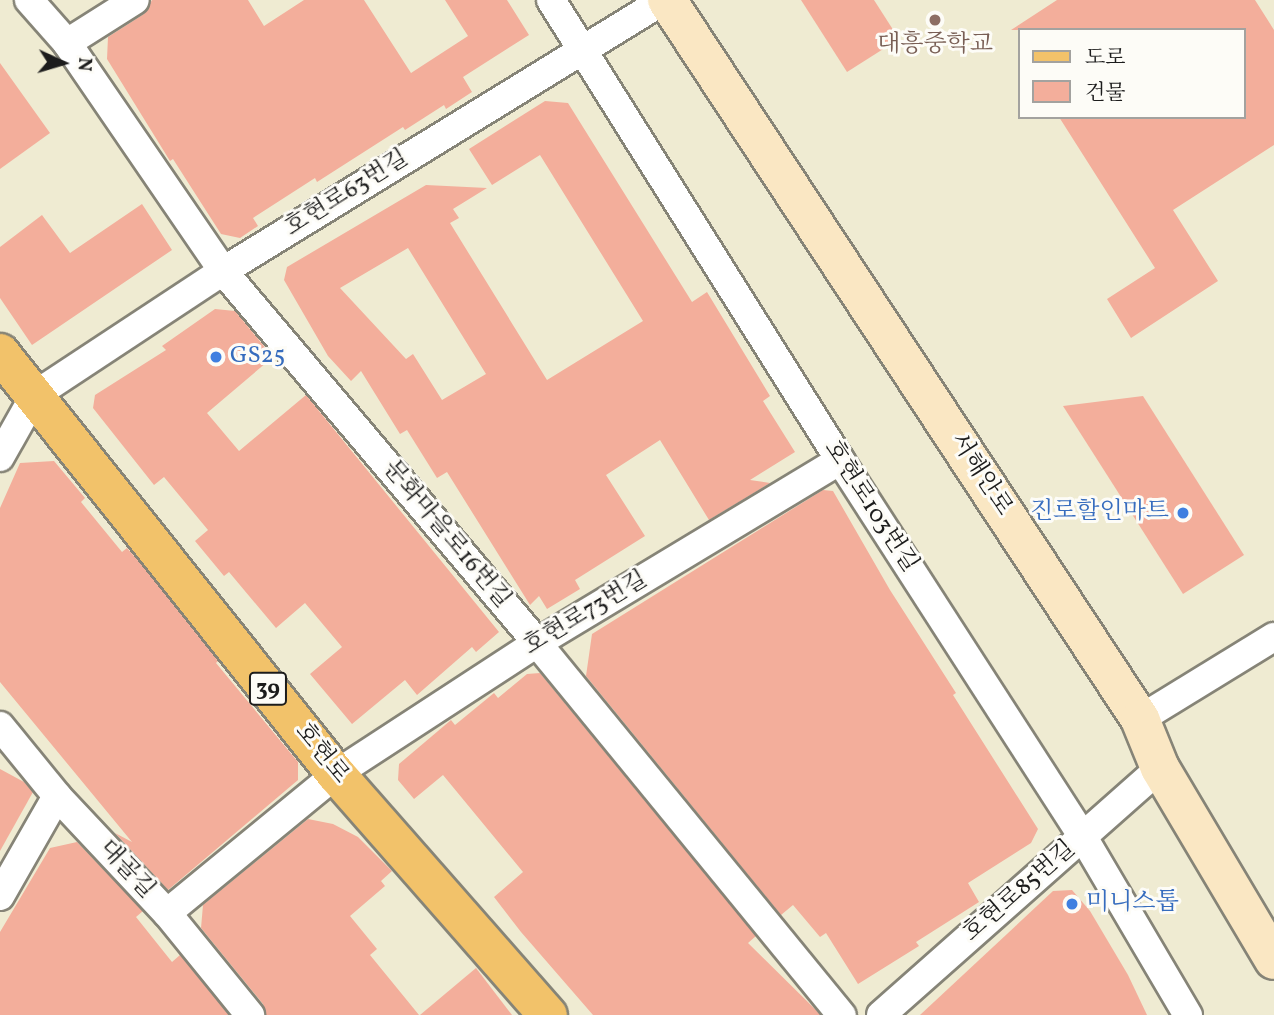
<!DOCTYPE html>
<meta charset="utf-8">
<style>
body{margin:0}
#map{position:relative;width:1274px;height:1015px;overflow:hidden;background:#efebd2;font-family:Vollkorn,"Noto Serif KR",serif}
div>[style]{position:absolute}
[style*='--x']{left:calc(var(--x)*1px);top:calc(var(--y)*1px);width:calc(var(--w)*1px);rotate:calc(var(--a)*1deg)}
.building>*{inset:0;background:#f3ae9b}
.roads{filter:drop-shadow(2px 0 #868477) drop-shadow(-2px 0 #868477) drop-shadow(0 2px #868477) drop-shadow(0 -2px #868477)}
.minor>*{height:28px;margin:-14px;padding:0 14px;transform-origin:14px;border-radius:14px;background:#fff}
.secondary>*{height:38px;margin:-19px;padding:0 19px;transform-origin:19px;border-radius:19px;background:#fae7c3}
.primary>*{height:38px;margin:-19px;padding:0 19px;transform-origin:19px;border-radius:19px;background:#f2c26a}
.dots>*{width:19px;height:19px;translate:-50% -50%;box-sizing:border-box;border:4px solid #fdfcf7;border-radius:50%}
span{translate:-50% -50%;white-space:nowrap;text-align:center;line-height:1.15;-webkit-text-stroke:6px #fdfcf7;paint-order:stroke}
.shield-label span{padding:2px 5px;background:#fdfcf7;border:2px solid;border-radius:5px;-webkit-text-stroke-width:0}
.shield-label{font-size:23px;color:#1c1c1c;font-weight:700}
.education-label{font-size:24px;color:#785e54}
.street-label{font-size:24px;color:#1c1c1c}
.shop-label{font-size:24px;color:#366cbe}
.left{translate:0 -50%;text-align:left}
.right{translate:-100% -50%;text-align:right}
.legend{position:absolute;left:1018px;top:28px;width:228px;height:91px;box-sizing:border-box;background:#fdfcf7;border:2px solid #a3a29f;margin:0;padding:9px 12px;list-style:none;font-size:21px;color:#1c1c1c}
.legend li{display:flex;align-items:center;gap:14px;height:35px}
.legend b{width:35px;border:2px solid #a3a29f}
.north{position:absolute;left:28px;top:28px;width:70px;height:70px;-webkit-text-stroke:5px #fdfcf7;paint-order:stroke;rotate:94deg;font-size:19px;font-weight:700;line-height:28px;text-align:center;color:#1c1c1c}
.north::after{content:'';display:block;margin:auto;width:24px;height:32px;background:#1c1c1c;clip-path:polygon(50% 0,100% 100%,50% 72%,0 100%)}
</style>
<div id="map">
<div class="building">
<i style="clip-path:polygon(152px 0,248px 0,264px 26px,304px 0,364px 0,411px 73px,468px 36px,445px 0,507px 0,529px 35px,463px 77px,472px 92px,446px 109px,444px 105px,405px 130px,403px 127px,317px 182px,315px 178px,253px 218px,258px 226px,240px 238px,221px 234px,173px 159px,170px 161px,107px 59px,108px 37px,144px 14px)"></i>
<i style="clip-path:polygon(801px 0,874px 0,899px 39px,847px 72px)"></i>
<i style="clip-path:polygon(1057px 0,1255px 0,1274px 30px,1274px 145px,1173px 210px,1218px 281px,1131px 338px,1107px 299px,1155px 268px,1059px 117px,1244px 117px,1244px 30px,1011px 30px)"></i>
<i style="clip-path:polygon(0 63px,50px 133px,0 169px)"></i>
<i style="clip-path:polygon(evenodd,545px 101px,568px 103px,692px 302px,707px 292px,770px 396px,763px 401px,795px 452px,750px 480px,770px 483px,709px 520px,660px 440px,606px 475px,645px 536px,575px 580px,580px 589px,547px 609px,539px 596px,530px 605px,447px 472px,437px 478px,407px 430px,400px 434px,361px 371px,351px 381px,328px 356px,284px 280px,287px 267px,426px 185px,487px 188px,453px 209px,459px 218px,450px 223px,547px 380px,643px 321px,540px 155px,492px 185px,469px 149px,545px 101px,408px 248px,486px 374px,442px 400px,413px 354px,406px 359px,340px 288px,408px 248px)"></i>
<i style="clip-path:polygon(142px 204px,172px 250px,32px 345px,0 298px,0 247px,42px 215px,70px 253px)"></i>
<i style="clip-path:polygon(215px 309px,235px 311px,273px 357px,207px 413px,239px 451px,306px 395px,499px 632px,476px 652px,472px 647px,417px 695px,405px 680px,352px 724px,310px 674px,342px 647px,305px 603px,276px 628px,229px 572px,224px 576px,195px 541px,208px 530px,164px 477px,154px 485px,93px 408px,95px 395px,166px 350px,162px 346px)"></i>
<i style="clip-path:polygon(1143px 396px,1244px 555px,1183px 594px,1063px 406px)"></i>
<i style="clip-path:polygon(54px 461px,85px 498px,81px 502px,122px 552px,127px 548px,141px 564px,218px 661px,216px 663px,298px 762px,298px 780px,168px 890px,115px 833px,132px 842px,0 682px,0 508px,20px 463px)"></i>
<i style="clip-path:polygon(823px 490px,833px 491px,890px 590px,956px 693px,953px 695px,1038px 829px,1031px 843px,968px 883px,979px 902px,916px 942px,919px 946px,858px 984px,826px 933px,820px 937px,793px 905px,781px 915px,586px 676px,592px 634px)"></i>
<i style="clip-path:polygon(540px 673px,756px 936px,748px 943px,821px 1015px,593px 1015px,521px 932px,494px 897px,523px 872px,443px 775px,414px 799px,398px 780px,399px 764px,451px 720px,455px 725px,494px 693px,498px 698px,527px 674px)"></i>
<i style="clip-path:polygon(0 769px,24px 782px,33px 792px,0 851px)"></i>
<i style="clip-path:polygon(308px 819px,333px 824px,358px 837px,392px 871px,381px 881px,385px 886px,350px 916px,377px 949px,370px 955px,419px 1015px,266px 1015px,263px 1004px,201px 928px,203px 905px)"></i>
<i style="clip-path:polygon(77px 842px,143px 911px,136px 917px,172px 962px,180px 955px,229px 1015px,0 1015px,0 932px,50px 848px)"></i>
<i style="clip-path:polygon(1072px 890px,1090px 911px,1128px 975px,1147px 1015px,920px 1015px,1053px 891px)"></i>
<i style="clip-path:polygon(476px 968px,512px 1015px,420px 1015px)"></i>
</div>
<div class="roads">
<div class="minor">
<i style="--x:29;--y:0;--w:57;--a:48.5"></i>
<i style="--x:67;--y:43;--w:276;--a:55.6"></i>
<i style="--x:223;--y:271;--w:487;--a:49.8"></i>
<i style="--x:537;--y:643;--w:481;--a:50.7"></i>
<i style="--x:551;--y:0;--w:543;--a:57.86"></i>
<i style="--x:840;--y:460;--w:449;--a:57.2"></i>
<i style="--x:1083;--y:837;--w:207;--a:59.5"></i>
<i style="--x:67;--y:43;--w:80;--a:-32.3"></i>
<i style="--x:0;--y:457;--w:71;--a:-60.6"></i>
<i style="--x:35;--y:395;--w:225;--a:-33.4"></i>
<i style="--x:223;--y:271;--w:518;--a:-31.57"></i>
<i style="--x:1140;--y:719;--w:157;--a:-31.5"></i>
<i style="--x:0;--y:726;--w:90;--a:50.8"></i>
<i style="--x:57;--y:796;--w:161;--a:46.8"></i>
<i style="--x:167;--y:913;--w:132;--a:50.9"></i>
<i style="--x:0;--y:896;--w:115;--a:-60.3"></i>
<i style="--x:167;--y:913;--w:219;--a:-39.4"></i>
<i style="--x:336;--y:774;--w:240;--a:-33.1"></i>
<i style="--x:537;--y:643;--w:354;--a:-31.1"></i>
<i style="--x:881;--y:1015;--w:373;--a:-41.5"></i>
</div>
<div class="secondary">
<i style="--x:667;--y:0;--w:861;--a:56.66"></i>
<i style="--x:1140;--y:719;--w:53;--a:67.8"></i>
<i style="--x:1160;--y:768;--w:223;--a:59.3"></i>
</div>
<div class="primary">
<i style="--x:0;--y:353;--w:539;--a:51.41"></i>
<i style="--x:336;--y:774;--w:321;--a:48.7"></i>
</div>
</div>
<div class="dots">
<i style="left:935px;top:20px;background:#8d6e63"></i>
<i style="left:216px;top:357px;background:#3f7fe0"></i>
<i style="left:1183px;top:513px;background:#3f7fe0"></i>
<i style="left:1072px;top:904px;background:#3f7fe0"></i>
</div>
<div class="shield-label">
<span style="left:268px;top:689px">39</span>
</div>
<div class="education-label">
<span style="left:935px;top:46px">대흥중학교</span>
</div>
<div class="street-label">
<span style="left:347px;top:194px;rotate:-32deg">호현로63번길</span>
<span style="left:980px;top:475px;rotate:57deg">서해안로</span>
<span style="left:870px;top:507px;rotate:57deg">호현로103번길</span>
<span style="left:446px;top:535px;rotate:50deg">문화마을로16번길</span>
<span style="left:586px;top:614px;rotate:-31deg">호현로73번길</span>
<span style="left:321px;top:754px;rotate:51deg">호현로</span>
<span style="left:126px;top:870px;rotate:47deg">대골길</span>
<span style="left:1020px;top:892px;rotate:-41deg">호현로85번길</span>
</div>
<div class="shop-label">
<span class="left" style="left:230px;top:357px">GS25</span>
<span class="right" style="left:1169px;top:513px">진로할인마트</span>
<span class="left" style="left:1086px;top:904px">미니스톱</span>
</div>
<ul class="legend">
<li><b style="height:9px;background:#f2c26a"></b>도로</li>
<li><b style="height:19px;background:#f3ae9b"></b>건물</li>
</ul>
<div class="north">N</div>
</div>
